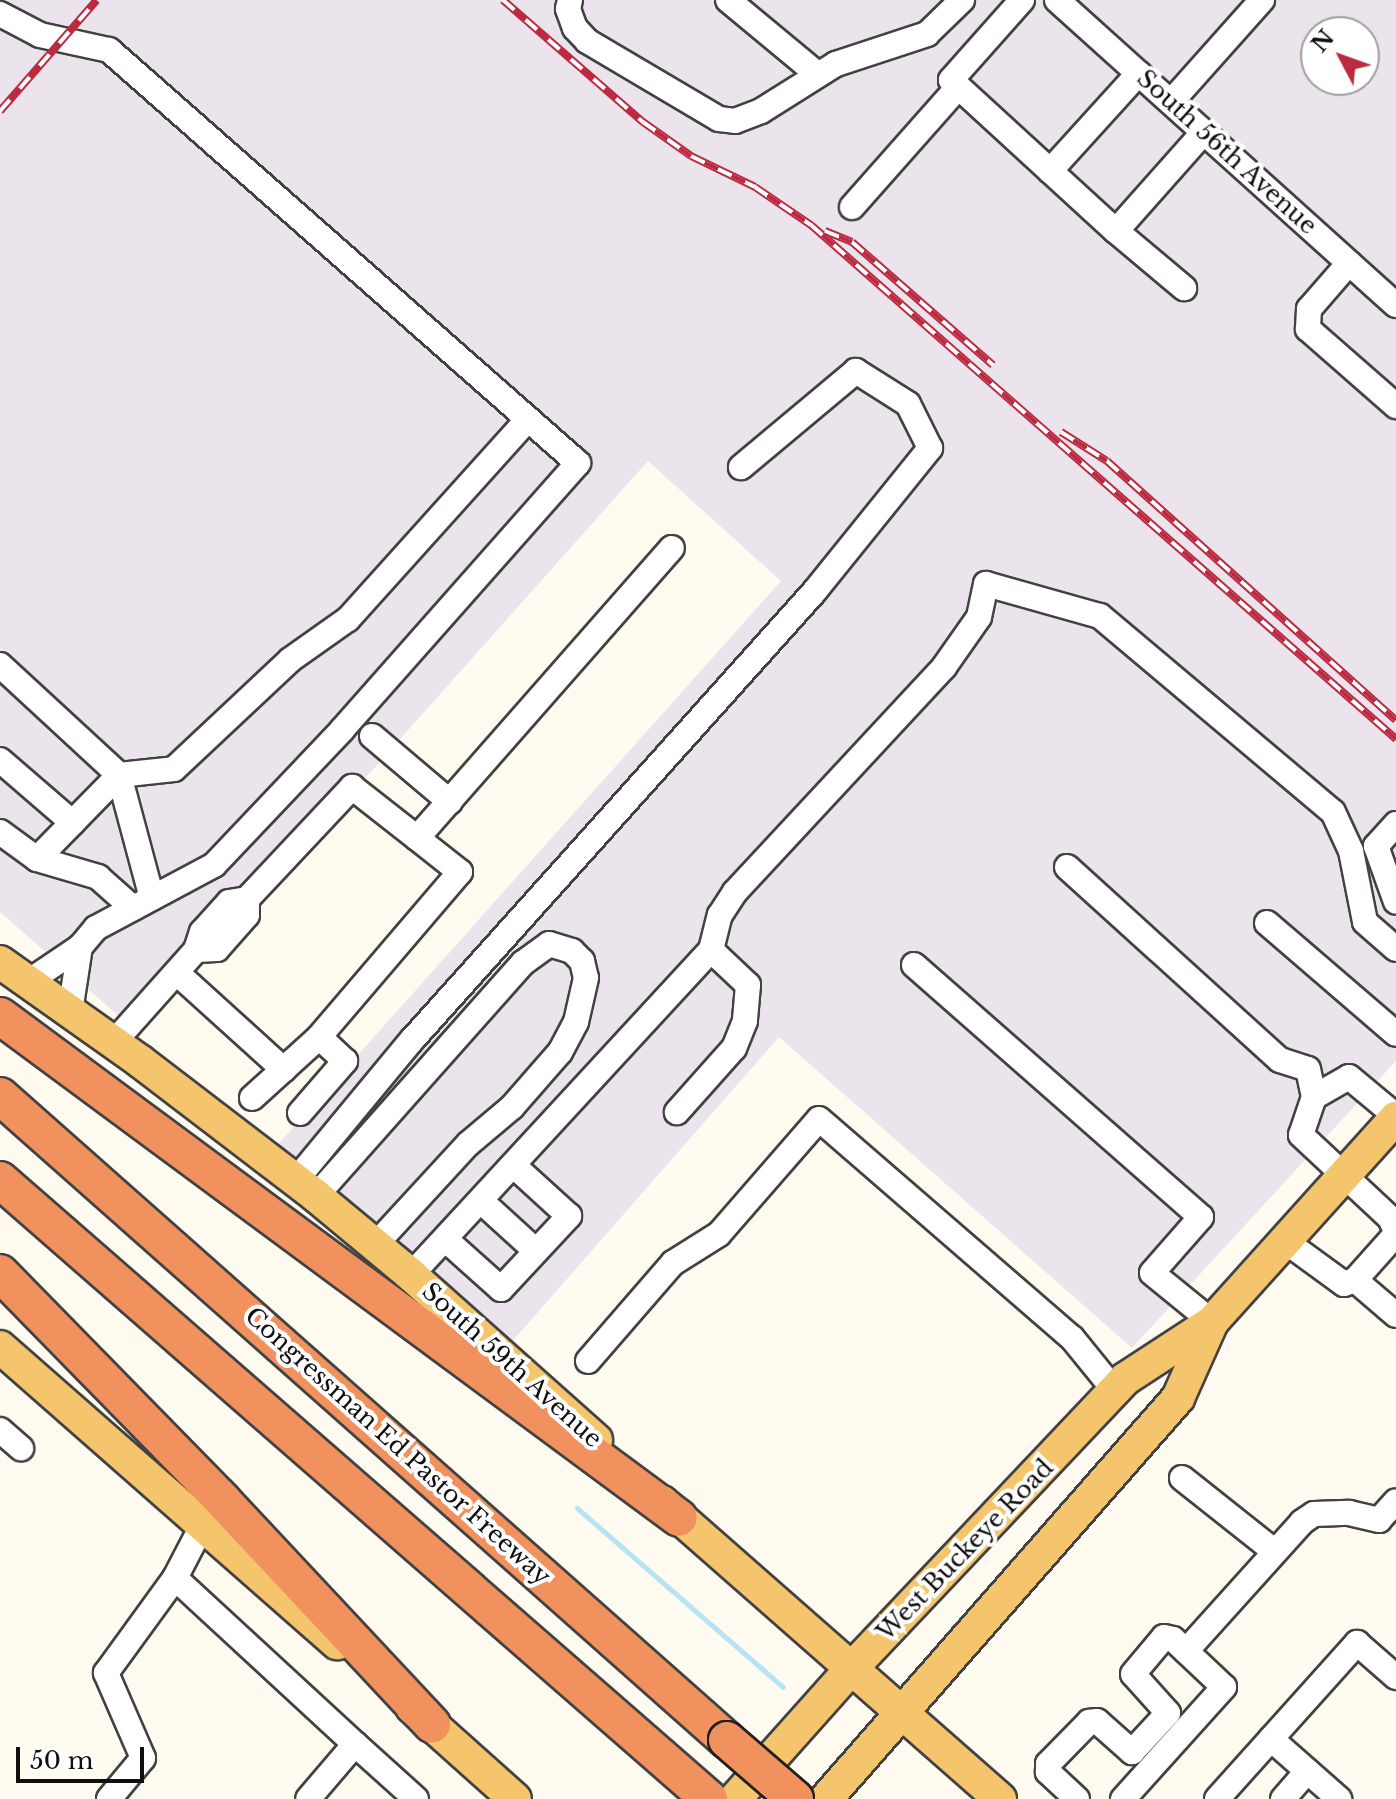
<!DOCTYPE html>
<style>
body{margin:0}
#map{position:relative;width:1396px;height:1799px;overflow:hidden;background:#fffbf1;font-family:"Libre Baskerville",serif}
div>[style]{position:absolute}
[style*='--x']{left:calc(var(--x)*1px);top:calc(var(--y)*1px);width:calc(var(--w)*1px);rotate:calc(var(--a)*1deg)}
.industrial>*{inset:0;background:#ebe4ed}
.stream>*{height:5px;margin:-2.5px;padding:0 2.5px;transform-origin:2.5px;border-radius:2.5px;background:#b7e4f5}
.roads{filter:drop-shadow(2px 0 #424242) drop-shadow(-2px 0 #424242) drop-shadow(0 2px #424242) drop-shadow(0 -2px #424242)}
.minor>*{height:24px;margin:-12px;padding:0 12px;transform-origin:12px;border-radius:12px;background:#fff}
.major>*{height:32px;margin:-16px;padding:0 16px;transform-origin:16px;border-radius:16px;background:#f4c56c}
.highway>*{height:36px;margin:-18px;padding:0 18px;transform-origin:18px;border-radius:18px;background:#f0915e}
.rail>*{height:8px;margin-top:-4px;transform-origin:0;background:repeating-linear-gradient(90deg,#fff 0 15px,#bc2a40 0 30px);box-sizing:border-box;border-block:2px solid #bc2a40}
.bridges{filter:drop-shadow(2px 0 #202020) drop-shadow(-2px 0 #202020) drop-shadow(0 2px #202020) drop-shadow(0 -2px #202020)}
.highway-bridge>*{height:36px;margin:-18px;padding:0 18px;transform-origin:18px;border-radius:18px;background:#f0915e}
span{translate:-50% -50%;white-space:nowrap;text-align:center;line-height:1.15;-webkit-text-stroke:8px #fff;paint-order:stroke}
.street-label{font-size:24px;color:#0f0f0f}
.north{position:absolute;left:1300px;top:16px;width:80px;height:80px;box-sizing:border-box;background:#fff;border:2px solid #9f9f9f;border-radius:50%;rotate:311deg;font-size:22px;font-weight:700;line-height:32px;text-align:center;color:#0f0f0f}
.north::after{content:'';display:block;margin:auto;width:28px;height:36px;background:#bc2a40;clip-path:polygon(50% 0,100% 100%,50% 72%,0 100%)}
.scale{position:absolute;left:16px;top:1747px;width:128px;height:36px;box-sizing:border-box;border:4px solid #0f0f0f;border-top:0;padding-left:10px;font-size:24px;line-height:28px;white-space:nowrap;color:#0f0f0f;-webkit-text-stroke:6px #fff;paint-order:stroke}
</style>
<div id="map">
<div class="industrial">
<i style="clip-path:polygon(evenodd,0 0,1396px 0,1396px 1061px,1132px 1348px,779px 1037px,510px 1344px,274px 1149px,781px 581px,648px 461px,138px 1033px,0 912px,0 0,1316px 32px,1364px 32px,1364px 80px,1316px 80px,1316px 32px)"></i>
</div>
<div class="stream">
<i style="--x:577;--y:1508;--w:273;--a:41"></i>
</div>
<div class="roads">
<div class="minor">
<i style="--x:570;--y:0;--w:9;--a:103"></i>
<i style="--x:568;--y:9;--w:20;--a:70"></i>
<i style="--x:575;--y:28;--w:18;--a:47"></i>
<i style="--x:587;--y:41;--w:153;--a:30.6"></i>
<i style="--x:719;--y:119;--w:16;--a:7"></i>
<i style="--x:735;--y:121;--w:28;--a:-21"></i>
<i style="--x:761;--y:111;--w:89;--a:-32.1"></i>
<i style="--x:836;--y:64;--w:96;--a:-18.2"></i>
<i style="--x:927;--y:34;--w:49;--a:-44.2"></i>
<i style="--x:728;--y:0;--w:116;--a:39.7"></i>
<i style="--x:1022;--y:0;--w:107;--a:131.6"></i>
<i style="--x:951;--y:80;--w:224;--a:42.5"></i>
<i style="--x:1116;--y:231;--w:132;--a:-48.4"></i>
<i style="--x:1057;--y:0;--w:456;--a:42"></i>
<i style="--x:0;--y:14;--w:45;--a:27.7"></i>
<i style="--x:40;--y:35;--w:71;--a:12.3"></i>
<i style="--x:109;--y:50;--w:625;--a:41.37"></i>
<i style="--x:578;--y:463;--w:355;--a:131.5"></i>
<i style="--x:343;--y:729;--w:187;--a:133.5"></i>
<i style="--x:214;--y:865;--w:134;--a:151.9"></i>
<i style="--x:96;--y:928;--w:25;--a:130"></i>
<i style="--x:80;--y:947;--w:63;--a:146.1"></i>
<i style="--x:1171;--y:102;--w:137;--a:-48.3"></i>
<i style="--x:1050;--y:171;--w:132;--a:-47.8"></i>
<i style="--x:852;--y:207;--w:160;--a:-48.5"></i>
<i style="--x:1116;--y:231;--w:89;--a:40"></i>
<i style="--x:1349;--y:263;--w:61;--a:131"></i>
<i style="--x:1309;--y:309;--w:20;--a:93"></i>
<i style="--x:1308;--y:329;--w:117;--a:41.2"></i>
<i style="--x:0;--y:665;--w:162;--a:42.7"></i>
<i style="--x:119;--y:775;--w:127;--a:75"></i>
<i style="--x:372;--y:736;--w:102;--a:40.2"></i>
<i style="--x:0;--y:760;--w:96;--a:40.8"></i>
<i style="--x:1396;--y:824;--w:30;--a:132"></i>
<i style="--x:1376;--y:846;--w:59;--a:70.3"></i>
<i style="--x:0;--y:832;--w:46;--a:36.1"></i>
<i style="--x:37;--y:859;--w:64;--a:16.4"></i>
<i style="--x:98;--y:877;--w:47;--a:41.5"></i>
<i style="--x:37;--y:859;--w:117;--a:-45.7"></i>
<i style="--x:119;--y:775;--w:55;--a:-6.2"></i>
<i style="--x:174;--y:769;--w:159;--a:-43.2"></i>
<i style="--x:290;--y:660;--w:71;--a:-35.3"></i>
<i style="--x:348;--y:619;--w:269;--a:-48"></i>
<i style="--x:1067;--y:867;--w:287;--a:42.2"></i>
<i style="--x:1280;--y:1060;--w:29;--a:18"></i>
<i style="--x:1308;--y:1069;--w:29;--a:78"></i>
<i style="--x:1314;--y:1097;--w:40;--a:108.9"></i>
<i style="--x:1301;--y:1135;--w:122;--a:43"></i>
<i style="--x:1390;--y:1218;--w:14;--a:65"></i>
<i style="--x:1267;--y:923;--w:170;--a:40.7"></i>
<i style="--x:196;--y:950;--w:21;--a:-3"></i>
<i style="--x:217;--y:949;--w:45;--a:-48.6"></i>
<i style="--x:247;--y:915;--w:16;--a:-90"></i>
<i style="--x:711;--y:950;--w:36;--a:-76"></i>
<i style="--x:720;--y:915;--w:27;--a:-57"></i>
<i style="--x:735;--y:892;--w:307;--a:-47.1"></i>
<i style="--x:944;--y:667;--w:61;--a:-55"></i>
<i style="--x:979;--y:617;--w:34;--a:-78"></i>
<i style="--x:986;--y:584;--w:118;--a:15.7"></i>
<i style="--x:1100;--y:616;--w:304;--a:40.1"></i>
<i style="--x:1333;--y:812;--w:43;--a:65.2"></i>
<i style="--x:1351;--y:851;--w:72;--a:78.8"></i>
<i style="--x:1365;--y:922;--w:41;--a:41.1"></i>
<i style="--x:914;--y:965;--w:382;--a:41.3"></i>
<i style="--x:1201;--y:1217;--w:74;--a:131.2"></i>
<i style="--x:1152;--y:1273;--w:77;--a:39.2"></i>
<i style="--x:177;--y:973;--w:144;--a:42.2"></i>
<i style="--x:70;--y:1012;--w:66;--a:-81.3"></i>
<i style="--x:114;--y:1042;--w:123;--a:-48.3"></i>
<i style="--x:196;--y:950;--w:19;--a:-72"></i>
<i style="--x:202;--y:932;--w:40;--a:-48"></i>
<i style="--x:229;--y:902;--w:18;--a:-9"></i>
<i style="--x:247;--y:899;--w:154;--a:-46.8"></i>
<i style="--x:352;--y:787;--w:83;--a:38.1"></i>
<i style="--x:417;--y:838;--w:386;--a:-48.7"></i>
<i style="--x:1314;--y:1097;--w:40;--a:-29.7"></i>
<i style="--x:1349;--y:1077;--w:61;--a:39.7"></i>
<i style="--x:252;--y:1098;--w:91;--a:-42.3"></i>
<i style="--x:319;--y:1037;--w:217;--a:-49.5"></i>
<i style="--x:460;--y:872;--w:55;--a:-141.7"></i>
<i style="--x:300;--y:1113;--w:69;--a:-49.1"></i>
<i style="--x:345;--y:1061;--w:35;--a:-137"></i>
<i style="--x:296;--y:1180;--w:182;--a:-50.4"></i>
<i style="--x:412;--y:1040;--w:602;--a:-48.1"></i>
<i style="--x:814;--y:592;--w:185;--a:-51.1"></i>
<i style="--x:930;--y:448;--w:49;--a:-116.6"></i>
<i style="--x:908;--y:404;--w:62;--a:-147.6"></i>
<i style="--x:856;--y:371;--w:150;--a:140.1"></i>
<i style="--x:316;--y:1196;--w:312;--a:-48.4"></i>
<i style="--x:523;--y:963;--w:32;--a:-36"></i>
<i style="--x:549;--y:944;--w:24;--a:17"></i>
<i style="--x:572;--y:951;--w:14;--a:45"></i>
<i style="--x:582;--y:961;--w:17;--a:77"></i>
<i style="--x:586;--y:978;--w:45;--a:102.8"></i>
<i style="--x:576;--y:1022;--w:34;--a:118"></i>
<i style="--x:560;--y:1052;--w:73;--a:131.1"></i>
<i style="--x:512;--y:1107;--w:57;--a:139.9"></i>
<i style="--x:468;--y:1144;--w:136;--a:132.6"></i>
<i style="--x:481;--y:1201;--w:74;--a:42.3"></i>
<i style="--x:445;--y:1239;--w:75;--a:41.8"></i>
<i style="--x:501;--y:1289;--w:100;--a:-47"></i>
<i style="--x:569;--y:1216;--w:74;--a:-137.7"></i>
<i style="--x:1285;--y:1241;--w:73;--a:36.1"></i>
<i style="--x:1344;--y:1284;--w:12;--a:-20"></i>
<i style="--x:1355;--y:1280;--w:62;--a:-48.3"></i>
<i style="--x:411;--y:1275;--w:442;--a:-47.3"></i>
<i style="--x:711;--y:950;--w:51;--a:43.4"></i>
<i style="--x:748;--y:985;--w:36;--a:95"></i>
<i style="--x:745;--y:1021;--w:29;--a:112"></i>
<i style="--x:734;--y:1048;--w:86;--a:131.7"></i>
<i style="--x:1355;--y:1280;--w:54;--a:40.5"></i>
<i style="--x:588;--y:1361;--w:130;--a:-49.1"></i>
<i style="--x:673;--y:1263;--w:54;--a:-32.2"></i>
<i style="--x:719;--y:1234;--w:152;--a:-49"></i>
<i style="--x:819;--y:1119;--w:335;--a:40.9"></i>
<i style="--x:1072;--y:1338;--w:68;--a:50.9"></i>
<i style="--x:0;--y:1430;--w:28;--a:41"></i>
<i style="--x:1182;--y:1478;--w:116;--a:38.4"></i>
<i style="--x:202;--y:1526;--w:59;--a:117.4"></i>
<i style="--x:175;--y:1578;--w:245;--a:42.7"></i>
<i style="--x:355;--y:1744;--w:72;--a:130.5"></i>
<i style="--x:1186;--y:1651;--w:173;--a:-48"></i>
<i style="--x:1302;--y:1522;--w:14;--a:-34"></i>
<i style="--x:1314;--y:1514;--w:35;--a:-2"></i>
<i style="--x:1349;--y:1513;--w:31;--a:13"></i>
<i style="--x:1379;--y:1520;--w:25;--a:-48"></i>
<i style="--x:1271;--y:1739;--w:91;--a:41.4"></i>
<i style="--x:355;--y:1744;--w:82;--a:42"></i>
<i style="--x:109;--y:1799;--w:53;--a:-50.3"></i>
<i style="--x:143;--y:1758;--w:93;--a:-113.5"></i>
<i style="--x:106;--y:1673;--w:117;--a:-54"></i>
<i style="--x:1077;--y:1799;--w:40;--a:-137"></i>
<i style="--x:1048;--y:1772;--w:8;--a:-90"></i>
<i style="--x:1048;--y:1764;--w:59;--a:-45.7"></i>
<i style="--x:1089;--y:1722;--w:8;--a:-7"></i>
<i style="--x:1097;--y:1721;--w:47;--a:41.5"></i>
<i style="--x:1132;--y:1752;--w:53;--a:-47.3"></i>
<i style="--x:1168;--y:1713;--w:52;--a:-131.9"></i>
<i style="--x:1133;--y:1674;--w:48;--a:-50"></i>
<i style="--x:1164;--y:1637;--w:9;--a:13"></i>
<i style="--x:1173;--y:1639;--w:70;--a:43.3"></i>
<i style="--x:1224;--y:1687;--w:151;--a:132"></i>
<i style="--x:1217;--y:1799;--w:210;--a:-48.1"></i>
<i style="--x:1357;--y:1643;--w:52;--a:41.1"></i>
<i style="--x:1283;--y:1799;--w:37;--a:-49"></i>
</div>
<div class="major">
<i style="--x:0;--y:962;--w:173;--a:35.3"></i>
<i style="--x:141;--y:1062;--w:220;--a:37.4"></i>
<i style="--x:316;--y:1196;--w:124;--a:39.7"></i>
<i style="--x:411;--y:1275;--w:248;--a:41.7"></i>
<i style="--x:0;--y:1347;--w:449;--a:41.3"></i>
<i style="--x:662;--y:1502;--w:450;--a:41.3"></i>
<i style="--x:412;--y:1707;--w:138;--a:41.8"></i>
<i style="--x:735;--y:1799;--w:174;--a:-48.3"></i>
<i style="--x:851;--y:1669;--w:399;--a:-46.6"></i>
<i style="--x:1125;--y:1379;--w:104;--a:-33.2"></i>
<i style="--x:1212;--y:1322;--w:275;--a:-48"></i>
<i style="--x:826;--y:1799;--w:534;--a:-48.72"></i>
<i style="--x:1178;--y:1398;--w:83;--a:-65.9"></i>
</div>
<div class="highway">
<i style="--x:0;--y:1016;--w:844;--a:36.48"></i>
<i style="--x:0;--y:1096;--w:971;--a:41.54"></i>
<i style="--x:0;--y:1180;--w:941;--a:41.12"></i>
<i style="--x:0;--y:1273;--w:319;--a:45.6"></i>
<i style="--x:223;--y:1501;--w:306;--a:46.9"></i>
</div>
</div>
<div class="rail">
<i style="--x:503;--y:0;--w:186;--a:41.1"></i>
<i style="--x:643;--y:122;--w:59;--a:35.3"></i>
<i style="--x:691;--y:156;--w:71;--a:25.8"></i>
<i style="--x:755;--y:187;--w:68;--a:34.2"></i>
<i style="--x:811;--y:225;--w:779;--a:41.3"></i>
<i style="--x:0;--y:111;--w:147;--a:-48.9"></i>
<i style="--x:825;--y:231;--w:29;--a:22"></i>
<i style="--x:852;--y:242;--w:187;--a:41.1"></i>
<i style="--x:1061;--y:432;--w:54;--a:32.2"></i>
<i style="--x:1107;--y:461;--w:388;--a:41.9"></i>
</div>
<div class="bridges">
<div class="highway-bridge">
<i style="--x:727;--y:1740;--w:90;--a:40.9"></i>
</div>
</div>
<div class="street-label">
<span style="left:1227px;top:152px;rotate:42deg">South 56th Avenue</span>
<span style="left:512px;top:1365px;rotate:42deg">South 59th Avenue</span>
<span style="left:398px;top:1446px;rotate:42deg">Congressman Ed Pastor Freeway</span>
<span style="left:965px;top:1550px;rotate:-46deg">West Buckeye Road</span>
</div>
<div class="north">N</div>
<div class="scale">50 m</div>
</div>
